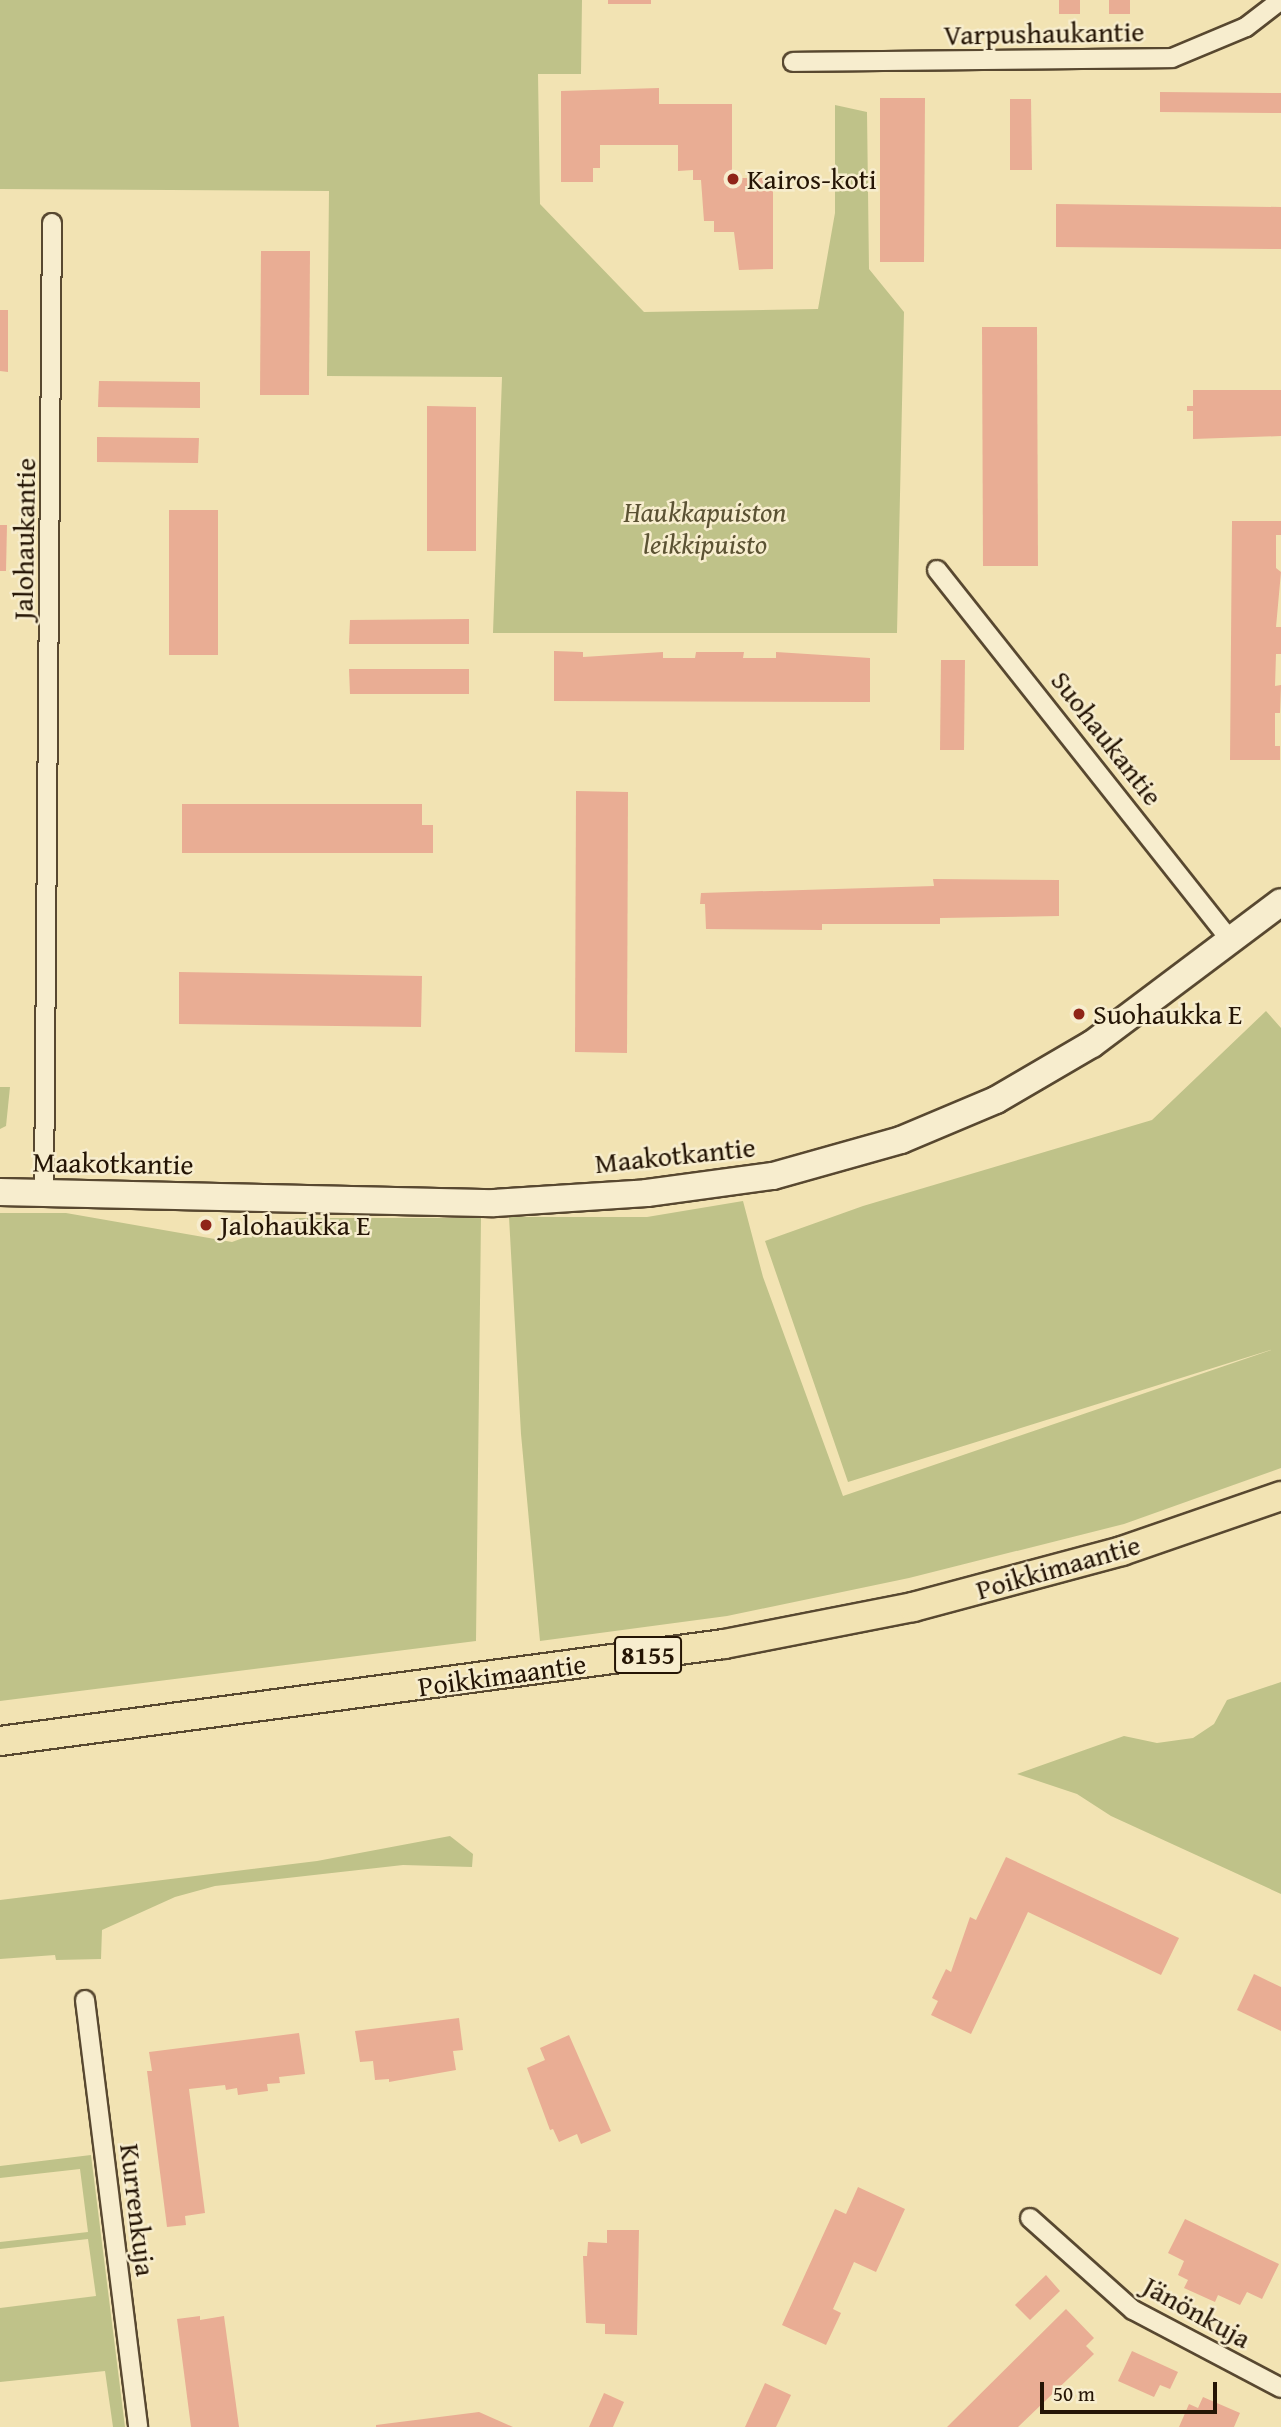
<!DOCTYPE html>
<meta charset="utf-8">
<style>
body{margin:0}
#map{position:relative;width:1281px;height:2427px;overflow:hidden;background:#f2e3b3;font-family:"Gentium Book Plus",serif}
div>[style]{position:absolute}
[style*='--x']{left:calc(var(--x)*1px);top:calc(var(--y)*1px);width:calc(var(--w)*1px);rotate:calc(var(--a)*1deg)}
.green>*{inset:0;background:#bfc289}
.building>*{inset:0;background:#e9ad94}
.roads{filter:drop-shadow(2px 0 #584830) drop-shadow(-2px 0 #584830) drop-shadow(0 2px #584830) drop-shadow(0 -2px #584830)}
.street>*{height:18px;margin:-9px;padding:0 9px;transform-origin:9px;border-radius:9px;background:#f7edce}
.secondary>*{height:26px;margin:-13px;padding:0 13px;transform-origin:13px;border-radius:13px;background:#f7edce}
.primary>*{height:28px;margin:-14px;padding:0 14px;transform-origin:14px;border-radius:14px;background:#f2e3b3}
.dots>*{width:19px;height:19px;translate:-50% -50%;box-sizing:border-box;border:4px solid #f7edce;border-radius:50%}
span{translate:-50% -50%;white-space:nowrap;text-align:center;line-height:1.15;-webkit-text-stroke:5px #f7edce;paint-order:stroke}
.shield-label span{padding:2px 5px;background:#f7edce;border:2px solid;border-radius:5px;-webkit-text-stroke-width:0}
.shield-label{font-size:26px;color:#251505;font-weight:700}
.street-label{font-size:28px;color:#251505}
.poi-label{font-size:28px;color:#251505}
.left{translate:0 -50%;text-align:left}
.park-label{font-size:28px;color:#5b5233;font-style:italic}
.scale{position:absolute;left:1040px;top:2382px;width:177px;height:32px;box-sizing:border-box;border:4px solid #251505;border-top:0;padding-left:9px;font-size:21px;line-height:24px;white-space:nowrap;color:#251505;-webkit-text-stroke:5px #f7edce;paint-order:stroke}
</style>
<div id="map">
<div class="green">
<i style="clip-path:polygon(0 0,582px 0,581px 74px,538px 74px,540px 204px,644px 312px,818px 309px,835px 213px,835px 105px,867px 112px,869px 269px,904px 312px,897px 633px,493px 633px,502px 377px,327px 376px,329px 191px,0 189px)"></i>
<i style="clip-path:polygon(1266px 1011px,1281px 1028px,1281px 1468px,1124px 1524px,909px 1578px,727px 1616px,540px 1641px,521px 1434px,509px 1217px,647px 1217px,743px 1201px,763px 1277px,843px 1496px,1274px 1349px,848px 1482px,765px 1241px,863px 1206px,1152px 1120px)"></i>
<i style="clip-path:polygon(0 1087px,10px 1087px,6px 1126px,0 1129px)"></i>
<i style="clip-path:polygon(0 1213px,66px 1213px,232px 1242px,297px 1218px,481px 1218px,476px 1641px,0 1701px)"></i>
<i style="clip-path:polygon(1281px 1682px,1281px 1894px,1111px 1816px,1077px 1794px,1017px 1774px,1124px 1736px,1157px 1743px,1193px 1738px,1214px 1724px,1227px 1700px)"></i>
<i style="clip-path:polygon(450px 1836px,473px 1854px,472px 1867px,403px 1865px,215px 1886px,175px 1897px,102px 1930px,101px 1959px,56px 1960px,55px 1955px,0 1959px,0 1900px,317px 1861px)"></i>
<i style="clip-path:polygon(91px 2155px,125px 2427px,113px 2427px,105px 2371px,0 2382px,0 2308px,96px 2296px,88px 2239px,0 2249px,0 2242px,88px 2232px,80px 2169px,0 2178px,0 2166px)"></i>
</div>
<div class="building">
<i style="clip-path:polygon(608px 0,651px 0,651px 4px,608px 4px)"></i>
<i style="clip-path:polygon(1059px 0,1080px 0,1080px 14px,1059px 14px)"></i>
<i style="clip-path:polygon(1109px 0,1130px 0,1130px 14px,1109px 14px)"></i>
<i style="clip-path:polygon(659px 88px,659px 104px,732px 104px,732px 178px,773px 178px,773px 269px,739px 270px,734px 232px,714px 232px,714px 221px,704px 221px,701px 180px,693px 180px,693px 170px,678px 171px,678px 145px,600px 145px,600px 168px,593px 168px,593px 182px,561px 182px,561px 91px)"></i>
<i style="clip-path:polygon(1160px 92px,1281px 93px,1281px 113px,1160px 112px)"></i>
<i style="clip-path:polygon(880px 98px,925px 98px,924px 262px,880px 262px)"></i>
<i style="clip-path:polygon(1010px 99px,1031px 99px,1032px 170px,1010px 170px)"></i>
<i style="clip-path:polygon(1056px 204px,1281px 207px,1281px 249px,1056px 247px)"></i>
<i style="clip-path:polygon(261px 251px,310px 251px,309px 395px,260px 395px)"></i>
<i style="clip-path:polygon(0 310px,8px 310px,8px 372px,0 371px)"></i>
<i style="clip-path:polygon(982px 327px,1037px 327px,1038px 566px,983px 566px)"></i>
<i style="clip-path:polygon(99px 381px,200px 382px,200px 408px,98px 407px)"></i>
<i style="clip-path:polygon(1193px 390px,1281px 390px,1281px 436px,1193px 439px,1193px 411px,1187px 411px,1187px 406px,1193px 406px)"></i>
<i style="clip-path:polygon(427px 406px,476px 407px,476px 551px,427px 551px)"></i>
<i style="clip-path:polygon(97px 437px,199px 438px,198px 463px,97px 462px)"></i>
<i style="clip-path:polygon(169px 510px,218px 510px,218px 655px,169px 655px)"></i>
<i style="clip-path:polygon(1232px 521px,1281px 521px,1281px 535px,1276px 535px,1276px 568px,1281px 572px,1276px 627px,1281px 627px,1281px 654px,1276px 654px,1275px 686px,1281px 685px,1280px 713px,1275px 713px,1275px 746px,1280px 746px,1280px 760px,1230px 760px)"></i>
<i style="clip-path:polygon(0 525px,7px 525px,6px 571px,0 571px)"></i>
<i style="clip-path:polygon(469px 619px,469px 644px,349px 644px,350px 620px)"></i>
<i style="clip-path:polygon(554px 651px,583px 652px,583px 657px,663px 652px,663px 658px,695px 658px,696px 652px,744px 652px,743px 658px,776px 658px,776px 652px,870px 658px,870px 702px,554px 701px)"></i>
<i style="clip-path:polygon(941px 660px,965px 660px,964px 750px,940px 750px)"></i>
<i style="clip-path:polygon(349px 669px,469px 669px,469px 694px,350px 694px)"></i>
<i style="clip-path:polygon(576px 791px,628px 792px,627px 1053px,575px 1052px)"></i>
<i style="clip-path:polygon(182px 804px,422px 804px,422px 825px,433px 825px,433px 853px,182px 853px)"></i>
<i style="clip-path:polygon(933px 879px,1059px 880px,1059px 916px,940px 918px,940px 924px,822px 924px,822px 930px,706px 929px,705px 904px,700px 904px,701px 893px,934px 886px)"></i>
<i style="clip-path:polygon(179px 972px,422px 976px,421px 1027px,179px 1024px)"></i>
<i style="clip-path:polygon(1006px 1857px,1179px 1938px,1161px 1975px,1028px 1912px,971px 2034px,931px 2015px,938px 2001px,932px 1998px,946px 1969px,951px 1972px,970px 1917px,976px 1920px)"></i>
<i style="clip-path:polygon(1254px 1974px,1281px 1987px,1281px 2031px,1237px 2010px)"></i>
<i style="clip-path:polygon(459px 2018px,463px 2050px,453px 2051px,456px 2070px,389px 2082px,389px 2079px,375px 2080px,373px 2061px,360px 2062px,355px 2031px)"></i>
<i style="clip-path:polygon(299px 2033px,305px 2074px,279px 2077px,280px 2083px,267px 2084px,268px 2091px,238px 2095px,237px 2088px,226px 2090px,225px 2085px,189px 2089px,205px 2213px,185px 2216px,186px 2225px,167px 2227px,147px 2071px,152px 2071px,149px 2052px)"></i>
<i style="clip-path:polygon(569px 2035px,611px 2131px,581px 2144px,577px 2134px,559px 2142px,553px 2129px,550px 2130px,527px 2068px,545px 2060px,540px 2048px)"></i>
<i style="clip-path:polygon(858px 2187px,905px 2209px,876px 2272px,854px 2262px,833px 2309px,841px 2313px,826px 2345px,782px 2325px,835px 2209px,846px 2214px)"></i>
<i style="clip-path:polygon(1185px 2219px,1279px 2264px,1262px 2299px,1247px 2292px,1240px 2305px,1218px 2295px,1215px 2302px,1184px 2288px,1188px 2280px,1178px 2275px,1184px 2261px,1168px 2253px)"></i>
<i style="clip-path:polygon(607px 2230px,639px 2230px,637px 2335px,605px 2334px,605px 2324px,586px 2323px,583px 2256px,587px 2256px,588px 2242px,607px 2243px)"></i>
<i style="clip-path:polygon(1046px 2275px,1060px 2291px,1030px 2320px,1015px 2305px)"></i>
<i style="clip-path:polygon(1066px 2309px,1094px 2338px,1086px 2346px,1094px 2354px,1018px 2427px,947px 2427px)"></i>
<i style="clip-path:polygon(200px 2316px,200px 2320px,224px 2316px,239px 2427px,191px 2427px,177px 2319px)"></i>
<i style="clip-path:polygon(1132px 2351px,1178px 2372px,1170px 2389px,1160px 2385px,1154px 2397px,1118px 2381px)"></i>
<i style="clip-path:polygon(765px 2383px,791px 2395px,776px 2427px,745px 2427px)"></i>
<i style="clip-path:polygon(604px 2393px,624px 2402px,613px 2427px,589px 2427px)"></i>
<i style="clip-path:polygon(1203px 2397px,1240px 2413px,1234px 2427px,1179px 2427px,1189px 2404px,1198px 2408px)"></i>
<i style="clip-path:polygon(479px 2412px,513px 2427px,376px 2427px,376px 2425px)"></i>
</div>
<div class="roads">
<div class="street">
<i style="--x:793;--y:62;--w:379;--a:-0.6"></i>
<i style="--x:1172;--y:58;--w:80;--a:-22.7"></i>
<i style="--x:1246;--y:27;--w:44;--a:-37.6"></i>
<i style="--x:937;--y:570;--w:473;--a:51.6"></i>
<i style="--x:44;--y:1192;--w:969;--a:-89.53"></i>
<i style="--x:85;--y:2000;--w:430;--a:82.9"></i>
<i style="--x:1030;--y:2218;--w:138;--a:41.8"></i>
<i style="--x:1133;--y:2310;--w:167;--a:27.8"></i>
</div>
<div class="secondary">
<i style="--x:0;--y:1192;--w:494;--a:1.3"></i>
<i style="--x:494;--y:1203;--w:153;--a:-3.7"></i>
<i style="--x:647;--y:1193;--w:127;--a:-7.7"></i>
<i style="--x:773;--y:1176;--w:133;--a:-15.7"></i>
<i style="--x:901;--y:1140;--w:103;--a:-22.8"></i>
<i style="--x:996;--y:1100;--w:111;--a:-30.3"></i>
<i style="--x:1092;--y:1044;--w:236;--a:-36.9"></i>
</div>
<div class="primary">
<i style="--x:0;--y:1741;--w:730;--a:-7.63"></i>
<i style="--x:724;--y:1644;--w:193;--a:-11.1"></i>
<i style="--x:913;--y:1607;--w:216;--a:-15"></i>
<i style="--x:1122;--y:1551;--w:168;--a:-19.1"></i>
</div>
</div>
<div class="dots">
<i style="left:733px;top:179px;background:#8f2418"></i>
<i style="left:1079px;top:1014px;background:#8f2418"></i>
<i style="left:206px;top:1225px;background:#8f2418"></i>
</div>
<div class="shield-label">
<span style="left:648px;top:1655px">8155</span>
</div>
<div class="street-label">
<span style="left:1044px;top:33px;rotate:-1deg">Varpushaukantie</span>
<span style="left:24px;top:539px;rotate:-89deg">Jalohaukantie</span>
<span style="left:1107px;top:738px;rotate:52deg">Suohaukantie</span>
<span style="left:675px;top:1155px;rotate:-6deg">Maakotkantie</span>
<span style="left:113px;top:1163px;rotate:1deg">Maakotkantie</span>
<span style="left:1058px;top:1567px;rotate:-16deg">Poikkimaantie</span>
<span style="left:502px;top:1675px;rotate:-8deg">Poikkimaantie</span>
<span style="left:138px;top:2210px;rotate:83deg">Kurrenkuja</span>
<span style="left:1197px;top:2312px;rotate:29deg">Jänönkuja</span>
</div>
<div class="poi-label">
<span class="left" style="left:747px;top:179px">Kairos-koti</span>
<span class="left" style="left:1093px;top:1014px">Suohaukka E</span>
<span class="left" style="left:220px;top:1225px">Jalohaukka E</span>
</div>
<div class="park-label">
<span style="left:705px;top:528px">Haukkapuiston<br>leikkipuisto</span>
</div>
<div class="scale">50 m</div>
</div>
